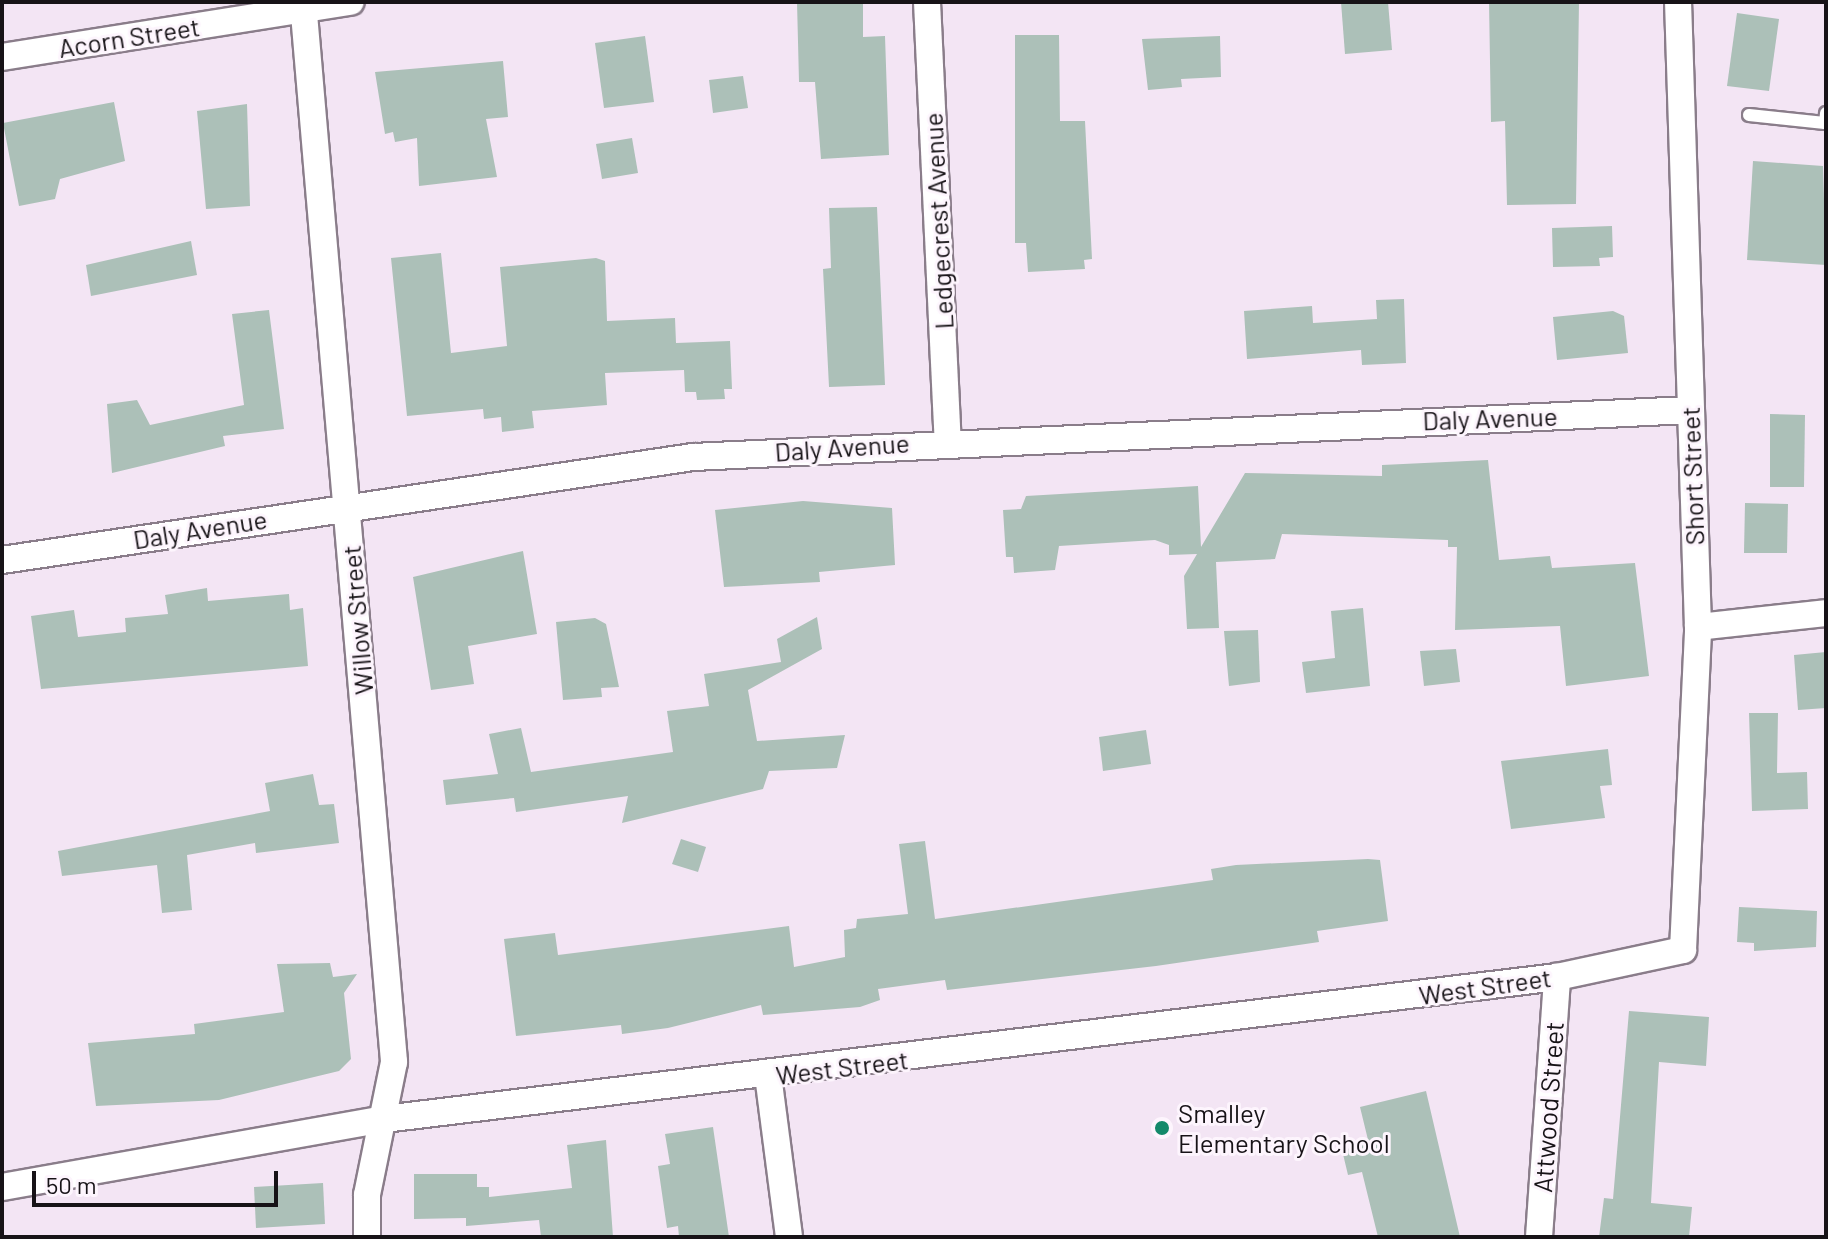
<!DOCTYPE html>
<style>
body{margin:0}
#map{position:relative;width:1828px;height:1239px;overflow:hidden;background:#f3e5f4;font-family:Barlow,sans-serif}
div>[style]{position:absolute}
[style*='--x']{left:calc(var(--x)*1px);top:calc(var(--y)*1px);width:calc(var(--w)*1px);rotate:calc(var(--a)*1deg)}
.building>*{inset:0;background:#acc0b8}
.roads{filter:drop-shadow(2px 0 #8a7d8a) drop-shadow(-2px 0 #8a7d8a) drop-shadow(0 2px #8a7d8a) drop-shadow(0 -2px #8a7d8a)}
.service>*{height:12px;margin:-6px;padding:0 6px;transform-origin:6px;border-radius:6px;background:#fff}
.minor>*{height:26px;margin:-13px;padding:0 13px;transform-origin:13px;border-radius:13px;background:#fff}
.dots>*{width:22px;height:22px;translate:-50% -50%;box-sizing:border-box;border:4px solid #fdf5fd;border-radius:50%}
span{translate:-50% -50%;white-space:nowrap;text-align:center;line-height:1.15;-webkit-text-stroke:6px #fdf5fd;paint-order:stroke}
.street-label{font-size:26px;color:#171317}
.poi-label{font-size:26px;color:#171317}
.left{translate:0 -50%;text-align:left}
.frame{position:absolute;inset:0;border:4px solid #171317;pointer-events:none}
.scale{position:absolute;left:32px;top:1171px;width:246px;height:36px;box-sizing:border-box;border:4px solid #171317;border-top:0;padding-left:10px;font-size:24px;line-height:28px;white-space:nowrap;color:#171317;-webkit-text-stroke:6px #fdf5fd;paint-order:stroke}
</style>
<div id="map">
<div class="building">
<i style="clip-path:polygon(797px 2px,863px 2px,863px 37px,885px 36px,889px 155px,821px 159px,815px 82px,799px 82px)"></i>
<i style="clip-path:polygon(1341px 2px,1388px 2px,1392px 50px,1345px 54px)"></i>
<i style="clip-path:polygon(1489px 2px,1579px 2px,1576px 204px,1507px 205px,1505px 121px,1491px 122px)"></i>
<i style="clip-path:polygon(1737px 13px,1779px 19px,1769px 91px,1727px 86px)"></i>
<i style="clip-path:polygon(1015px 35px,1059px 35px,1060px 121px,1085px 121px,1092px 259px,1084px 260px,1085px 269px,1028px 272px,1026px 243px,1015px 243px)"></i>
<i style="clip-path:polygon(645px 36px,654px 102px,604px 108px,595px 43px)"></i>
<i style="clip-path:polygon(1220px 36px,1221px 77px,1181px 79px,1182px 87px,1148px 90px,1142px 39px)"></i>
<i style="clip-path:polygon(503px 61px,508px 117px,486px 119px,497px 177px,419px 186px,417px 138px,395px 142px,393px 132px,385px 134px,375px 72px)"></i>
<i style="clip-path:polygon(743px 76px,748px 108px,713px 113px,709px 80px)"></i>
<i style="clip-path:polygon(114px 102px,125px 161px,60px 179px,55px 199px,19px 206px,3px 123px)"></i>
<i style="clip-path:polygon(247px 104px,250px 206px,206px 209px,197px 111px)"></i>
<i style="clip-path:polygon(632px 138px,638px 173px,602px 179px,596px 144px)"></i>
<i style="clip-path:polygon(1753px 161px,1823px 166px,1826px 265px,1747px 260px)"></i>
<i style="clip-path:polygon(877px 207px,885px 385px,829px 387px,823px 269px,831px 268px,829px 208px)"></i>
<i style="clip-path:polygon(1612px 226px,1613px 257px,1599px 258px,1600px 266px,1553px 267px,1552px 228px)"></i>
<i style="clip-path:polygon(191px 241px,197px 275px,91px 296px,86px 265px)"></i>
<i style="clip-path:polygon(441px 253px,451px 353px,507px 346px,500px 267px,596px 258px,605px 261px,607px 321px,675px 318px,676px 343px,730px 341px,732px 389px,724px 389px,725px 399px,697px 400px,696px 392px,685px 392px,684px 370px,605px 373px,607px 405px,532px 411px,534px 428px,502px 432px,501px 417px,484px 419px,483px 409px,407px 416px,391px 258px)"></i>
<i style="clip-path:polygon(1404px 299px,1406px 363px,1362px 365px,1361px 350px,1247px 359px,1244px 311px,1312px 306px,1313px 323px,1377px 319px,1376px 300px)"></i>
<i style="clip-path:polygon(269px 310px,284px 429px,223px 436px,225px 446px,112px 473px,107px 404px,137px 400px,150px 425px,244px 405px,232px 314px)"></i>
<i style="clip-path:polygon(1613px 311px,1624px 316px,1628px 353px,1557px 360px,1553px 317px)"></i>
<i style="clip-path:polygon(1770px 414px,1805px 415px,1804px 487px,1770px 487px)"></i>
<i style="clip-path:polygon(1488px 460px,1499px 560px,1550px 556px,1552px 568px,1635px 563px,1649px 676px,1566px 686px,1560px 626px,1455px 630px,1457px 547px,1448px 547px,1448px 540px,1282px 534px,1275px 559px,1216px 562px,1219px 628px,1187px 629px,1184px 576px,1197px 554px,1169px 555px,1169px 545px,1155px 540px,1059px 546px,1055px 570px,1014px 573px,1013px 557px,1006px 557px,1003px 510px,1021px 509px,1026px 496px,1198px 486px,1201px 547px,1245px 473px,1382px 476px,1382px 465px)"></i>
<i style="clip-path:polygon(803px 501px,892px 508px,895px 565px,819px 572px,820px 582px,724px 587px,715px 510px)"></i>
<i style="clip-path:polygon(1745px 503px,1788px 504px,1787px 553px,1744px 553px)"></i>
<i style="clip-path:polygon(523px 551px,537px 634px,468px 646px,474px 684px,431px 690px,413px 577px)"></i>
<i style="clip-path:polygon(207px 588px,208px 601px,289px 594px,290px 610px,303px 608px,308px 666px,41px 689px,31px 616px,74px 610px,78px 637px,126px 632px,125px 618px,168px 614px,165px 595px)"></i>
<i style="clip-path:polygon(1363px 608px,1370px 686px,1306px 693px,1302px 662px,1335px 658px,1331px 611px)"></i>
<i style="clip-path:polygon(817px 617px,822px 649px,748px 690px,757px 741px,845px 735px,837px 768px,769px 771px,763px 789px,622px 823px,628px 796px,516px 812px,514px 798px,446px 805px,443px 780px,498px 774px,489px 734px,521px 728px,531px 772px,673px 752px,667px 711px,709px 706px,704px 674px,781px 662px,777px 639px)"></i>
<i style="clip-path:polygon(595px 618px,606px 624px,619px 687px,601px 688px,602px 697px,563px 700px,556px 622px)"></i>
<i style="clip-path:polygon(1258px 630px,1260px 682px,1229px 686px,1224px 631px)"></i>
<i style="clip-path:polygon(1456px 649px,1460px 682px,1424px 686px,1420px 651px)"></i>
<i style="clip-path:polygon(1826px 652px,1826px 708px,1798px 710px,1794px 655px)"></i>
<i style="clip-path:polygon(1749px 713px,1778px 713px,1777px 773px,1807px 772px,1808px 809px,1752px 811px)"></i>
<i style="clip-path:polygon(1146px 730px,1151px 764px,1103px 771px,1099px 737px)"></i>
<i style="clip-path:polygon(1608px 749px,1612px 785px,1600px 786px,1605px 818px,1511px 829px,1501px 761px)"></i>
<i style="clip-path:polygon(313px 774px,319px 805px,334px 804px,339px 843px,256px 853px,255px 843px,187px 855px,192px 910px,162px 913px,157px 865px,62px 876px,58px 851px,270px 811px,265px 783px)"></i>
<i style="clip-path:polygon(681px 839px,706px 847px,698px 872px,672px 864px)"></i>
<i style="clip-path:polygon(925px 841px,935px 919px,1213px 880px,1211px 869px,1236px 865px,1368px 859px,1380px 860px,1388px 921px,1317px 931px,1319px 942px,1156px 966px,947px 990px,945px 980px,878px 989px,880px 1000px,860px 1007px,763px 1015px,761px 1005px,668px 1028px,622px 1034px,621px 1025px,516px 1036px,504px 939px,555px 933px,558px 955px,789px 926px,794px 967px,845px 957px,844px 930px,856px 928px,857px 919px,908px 914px,899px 844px)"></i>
<i style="clip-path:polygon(1739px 907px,1817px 911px,1816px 947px,1754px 951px,1754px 943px,1737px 942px)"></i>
<i style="clip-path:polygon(330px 963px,333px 977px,357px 974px,344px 993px,351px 1059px,339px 1071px,219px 1100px,96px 1106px,88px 1043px,195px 1034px,194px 1024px,284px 1012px,277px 964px)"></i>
<i style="clip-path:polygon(1629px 1011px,1709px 1017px,1706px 1066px,1659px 1062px,1651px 1203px,1692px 1207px,1689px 1237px,1599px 1237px,1604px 1198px,1613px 1199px)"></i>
<i style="clip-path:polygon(1426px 1091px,1460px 1237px,1378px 1237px,1362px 1172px,1348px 1175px,1342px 1150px,1369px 1144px,1360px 1107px)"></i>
<i style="clip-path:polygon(713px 1127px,729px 1237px,679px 1237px,678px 1226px,667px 1228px,658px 1166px,670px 1164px,665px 1134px)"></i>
<i style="clip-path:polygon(606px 1140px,613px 1237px,541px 1237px,539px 1220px,466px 1226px,466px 1218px,414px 1219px,414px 1174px,477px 1174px,477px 1187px,489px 1187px,489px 1197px,572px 1188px,567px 1145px)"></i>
<i style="clip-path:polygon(323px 1183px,325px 1224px,256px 1228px,254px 1187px)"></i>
</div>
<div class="roads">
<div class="service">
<i style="--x:1749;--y:115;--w:76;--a:6"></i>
<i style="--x:1825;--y:123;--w:10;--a:-84"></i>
</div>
<div class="minor">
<i style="--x:303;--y:2;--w:1064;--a:85.09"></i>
<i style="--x:394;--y:1062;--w:136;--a:101.5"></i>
<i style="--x:367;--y:1195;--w:42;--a:90"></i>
<i style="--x:927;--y:2;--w:439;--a:87.3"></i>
<i style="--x:2;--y:57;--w:353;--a:-9"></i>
<i style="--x:2;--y:560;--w:699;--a:-8.48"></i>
<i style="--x:693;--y:457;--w:998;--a:-2.7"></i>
<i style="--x:1698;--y:627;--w:129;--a:-6.2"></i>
<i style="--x:768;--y:1075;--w:163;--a:82.6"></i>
<i style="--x:2;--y:1187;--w:388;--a:-10.1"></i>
<i style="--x:384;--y:1119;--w:1182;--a:-6.9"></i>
<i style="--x:1557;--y:977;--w:129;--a:-12.1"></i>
<i style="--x:1683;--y:950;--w:323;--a:-87.3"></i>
<i style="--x:1698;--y:627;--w:625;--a:-91.83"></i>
<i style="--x:1539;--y:1237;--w:261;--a:-86"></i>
</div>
</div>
<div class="dots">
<i style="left:1162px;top:1128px;background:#14896a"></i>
</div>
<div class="street-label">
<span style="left:129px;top:37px;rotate:-9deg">Acorn Street</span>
<span style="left:938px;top:221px;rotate:-93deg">Ledgecrest Avenue</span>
<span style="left:1490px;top:418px;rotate:-2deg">Daly Avenue</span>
<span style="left:842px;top:447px;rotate:-4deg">Daly Avenue</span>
<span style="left:1692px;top:476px;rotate:-92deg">Short Street</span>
<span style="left:200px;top:529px;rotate:-9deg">Daly Avenue</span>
<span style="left:357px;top:620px;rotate:-95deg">Willow Street</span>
<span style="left:1485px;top:986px;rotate:-8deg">West Street</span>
<span style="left:842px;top:1067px;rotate:-7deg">West Street</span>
<span style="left:1548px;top:1107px;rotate:-86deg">Attwood Street</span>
</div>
<div class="poi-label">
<span class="left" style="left:1178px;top:1128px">Smalley<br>Elementary School</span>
</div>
<div class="frame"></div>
<div class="scale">50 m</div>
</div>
